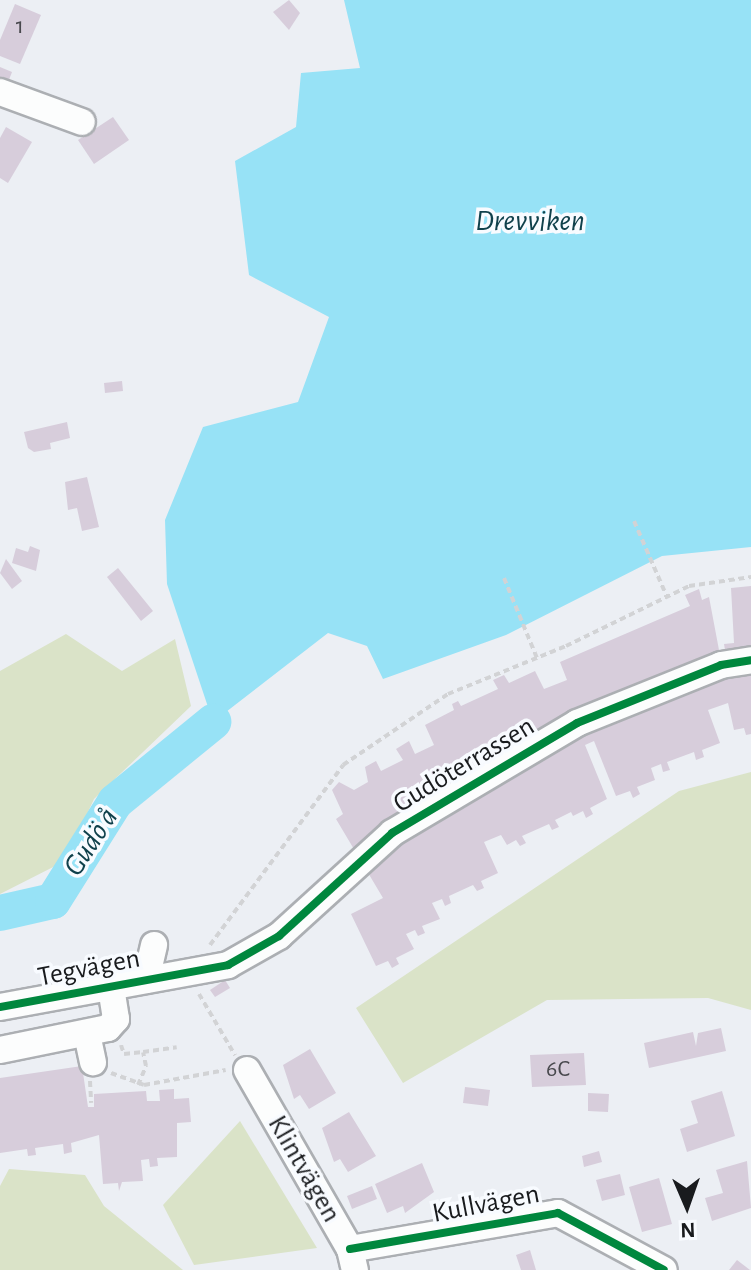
<!DOCTYPE html>
<meta charset="utf-8">
<style>
body{margin:0}
#map{position:relative;width:751px;height:1270px;overflow:hidden;background:#eceff4;font-family:"Alegreya Sans",sans-serif}
div>[style]{position:absolute}
[style*='--x']{left:calc(var(--x)*1px);top:calc(var(--y)*1px);width:calc(var(--w)*1px);rotate:calc(var(--a)*1deg)}
.green>*{inset:0;background:#dae3c8}
.water>*{inset:0;background:#97e2f6}
.river>*{height:36px;margin:-18px;padding:0 18px;transform-origin:18px;border-radius:18px;background:#97e2f6}
.building>*{inset:0;background:#d7cddb}
.path>*{height:4px;margin-top:-2px;transform-origin:0;background:repeating-linear-gradient(90deg,#d2d3d5 0 6px,transparent 0 10px)}
.roads{filter:drop-shadow(2px 0 #acafb3) drop-shadow(-2px 0 #acafb3) drop-shadow(0 2px #acafb3) drop-shadow(0 -2px #acafb3)}
.minor>*{height:26px;margin:-13px;padding:0 13px;transform-origin:13px;border-radius:13px;background:#fcfdfd}
.cycleway>*{height:8px;margin:-4px;padding:0 4px;transform-origin:4px;border-radius:4px;background:#00873e}
span{translate:-50% -50%;white-space:nowrap;text-align:center;line-height:1.15;-webkit-text-stroke:7px #f8fbff;paint-order:stroke}
.number-label{font-size:24px;color:#48484d}
.number-label span{-webkit-text-stroke-width:0}
.street-label{font-size:28px;color:#191b1e}
.water-label{font-size:30px;color:#10414c;font-style:italic}
.north{position:absolute;left:647px;top:1166px;width:80px;height:80px;-webkit-text-stroke:6px #f8fbff;paint-order:stroke;rotate:178deg;font-size:22px;font-weight:700;line-height:32px;text-align:center;color:#191b1e}
.north::after{content:'';display:block;margin:auto;width:28px;height:36px;background:#191b1e;clip-path:polygon(50% 0,100% 100%,50% 72%,0 100%)}
</style>
<div id="map">
<div class="green">
<i style="clip-path:polygon(66px 634px,122px 671px,175px 639px,191px 706px,94px 799px,65px 861px,0 894px,0 671px)"></i>
<i style="clip-path:polygon(751px 772px,751px 1010px,708px 998px,547px 1000px,403px 1083px,356px 1008px,679px 791px)"></i>
<i style="clip-path:polygon(240px 1121px,317px 1248px,194px 1265px,163px 1205px)"></i>
<i style="clip-path:polygon(9px 1169px,85px 1175px,104px 1206px,183px 1270px,0 1270px,0 1186px)"></i>
</div>
<div class="water">
<i style="clip-path:polygon(344px 0,751px 0,751px 547px,662px 556px,506px 635px,383px 679px,367px 646px,328px 633px,213px 722px,167px 584px,165px 520px,203px 427px,298px 402px,329px 317px,249px 275px,235px 161px,296px 127px,301px 73px,360px 68px)"></i>
</div>
<div class="river">
<i style="--x:0;--y:913;--w:54;--a:-12.8"></i>
<i style="--x:53;--y:901;--w:117;--a:-57.9"></i>
<i style="--x:115;--y:802;--w:127;--a:-39.2"></i>
</div>
<div class="building">
<i style="clip-path:polygon(289px 0,300px 13px,289px 30px,273px 12px)"></i>
<i style="clip-path:polygon(15px 4px,41px 15px,20px 64px,0 56px,0 40px)"></i>
<i style="clip-path:polygon(0 67px,12px 72px,7px 85px,0 82px)"></i>
<i style="clip-path:polygon(113px 117px,129px 140px,94px 164px,78px 140px)"></i>
<i style="clip-path:polygon(6px 127px,32px 142px,8px 183px,0 178px,0 138px)"></i>
<i style="clip-path:polygon(122px 381px,123px 391px,105px 393px,104px 383px)"></i>
<i style="clip-path:polygon(67px 422px,70px 438px,50px 443px,51px 449px,34px 452px,28px 448px,24px 432px)"></i>
<i style="clip-path:polygon(87px 477px,99px 527px,82px 531px,77px 508px,68px 510px,65px 482px)"></i>
<i style="clip-path:polygon(30px 546px,40px 550px,36px 571px,12px 563px,16px 548px,28px 552px)"></i>
<i style="clip-path:polygon(6px 559px,22px 581px,12px 589px,0 573px)"></i>
<i style="clip-path:polygon(118px 568px,153px 611px,141px 621px,107px 577px)"></i>
<i style="clip-path:polygon(751px 586px,751px 734px,746px 735px,744px 728px,734px 730px,728px 703px,708px 710px,720px 743px,702px 750px,704px 757px,696px 760px,694px 752px,667px 762px,670px 770px,663px 772px,661px 764px,651px 768px,655px 780px,637px 787px,640px 794px,633px 798px,630px 791px,616px 796px,594px 741px,585px 745px,607px 799px,590px 808px,593px 814px,586px 818px,583px 811px,573px 816px,571px 812px,555px 820px,559px 827px,552px 830px,549px 824px,522px 836px,526px 843px,520px 846px,516px 840px,507px 845px,501px 835px,484px 842px,498px 873px,481px 881px,484px 888px,477px 891px,473px 885px,449px 896px,451px 903px,445px 906px,442px 899px,432px 903px,440px 919px,422px 926px,425px 933px,418px 936px,415px 930px,406px 934px,414px 949px,396px 958px,399px 964px,392px 968px,388px 961px,376px 966px,351px 914px,383px 898px,336px 819px,343px 814px,332px 790px,339px 782px,354px 790px,368px 782px,365px 767px,376px 761px,381px 771px,403px 760px,396px 749px,409px 741px,415px 754px,434px 745px,425px 725px,454px 710px,452px 704px,458px 701px,461px 706px,498px 689px,493px 680px,504px 675px,509px 683px,535px 671px,544px 689px,567px 680px,560px 662px,690px 606px,685px 595px,699px 589px,702px 600px,709px 597px,719px 650px,725px 650px,724px 644px,734px 643px,731px 588px)"></i>
<i style="clip-path:polygon(225px 980px,230px 988px,215px 997px,210px 990px)"></i>
<i style="clip-path:polygon(721px 1028px,726px 1051px,649px 1068px,644px 1043px,693px 1032px,696px 1046px,698px 1033px)"></i>
<i style="clip-path:polygon(310px 1049px,336px 1093px,309px 1109px,300px 1095px,294px 1099px,283px 1065px)"></i>
<i style="clip-path:polygon(584px 1053px,586px 1085px,532px 1087px,530px 1055px)"></i>
<i style="clip-path:polygon(82px 1066px,88px 1107px,94px 1107px,94px 1094px,146px 1091px,147px 1101px,160px 1101px,159px 1090px,174px 1089px,174px 1099px,189px 1098px,191px 1122px,177px 1123px,177px 1157px,157px 1158px,158px 1166px,150px 1167px,149px 1159px,141px 1160px,143px 1181px,122px 1182px,119px 1191px,118px 1183px,103px 1184px,99px 1135px,71px 1143px,72px 1152px,64px 1154px,63px 1144px,35px 1148px,36px 1155px,28px 1156px,27px 1149px,0 1153px,0 1078px)"></i>
<i style="clip-path:polygon(465px 1087px,490px 1090px,488px 1106px,463px 1103px)"></i>
<i style="clip-path:polygon(722px 1091px,735px 1136px,687px 1152px,680px 1129px,698px 1123px,691px 1101px)"></i>
<i style="clip-path:polygon(588px 1093px,609px 1094px,608px 1112px,588px 1111px)"></i>
<i style="clip-path:polygon(349px 1112px,376px 1156px,348px 1172px,340px 1159px,334px 1162px,322px 1128px)"></i>
<i style="clip-path:polygon(599px 1151px,602px 1162px,584px 1167px,582px 1156px)"></i>
<i style="clip-path:polygon(747px 1161px,751px 1208px,712px 1221px,705px 1198px,723px 1193px,716px 1170px)"></i>
<i style="clip-path:polygon(422px 1163px,434px 1192px,405px 1213px,403px 1206px,387px 1213px,375px 1184px)"></i>
<i style="clip-path:polygon(620px 1174px,625px 1195px,602px 1201px,596px 1180px)"></i>
<i style="clip-path:polygon(659px 1178px,672px 1224px,642px 1232px,629px 1187px)"></i>
<i style="clip-path:polygon(372px 1186px,377px 1199px,352px 1209px,347px 1196px)"></i>
<i style="clip-path:polygon(530px 1250px,536px 1270px,521px 1270px,516px 1255px)"></i>
<i style="clip-path:polygon(737px 1260px,750px 1270px,729px 1270px)"></i>
</div>
<div class="path">
<i style="--x:634;--y:521;--w:83;--a:66.5"></i>
<i style="--x:504;--y:578;--w:87;--a:67.6"></i>
<i style="--x:210;--y:945;--w:224;--a:-53.5"></i>
<i style="--x:343;--y:765;--w:127;--a:-34.1"></i>
<i style="--x:448;--y:694;--w:127;--a:-22.1"></i>
<i style="--x:566;--y:646;--w:137;--a:-26"></i>
<i style="--x:689;--y:586;--w:63;--a:-8.3"></i>
<i style="--x:199;--y:994;--w:71;--a:59.5"></i>
<i style="--x:121;--y:1045;--w:9;--a:72"></i>
<i style="--x:124;--y:1054;--w:19;--a:-6"></i>
<i style="--x:111;--y:1073;--w:35;--a:20"></i>
<i style="--x:144;--y:1085;--w:83;--a:-10.4"></i>
<i style="--x:90;--y:1081;--w:22;--a:87"></i>
<i style="--x:138;--y:1085;--w:21;--a:-67"></i>
<i style="--x:146;--y:1066;--w:14;--a:-102"></i>
<i style="--x:143;--y:1052;--w:34;--a:-8"></i>
</div>
<div class="roads">
<div class="minor">
<i style="--x:0;--y:92;--w:87;--a:20.1"></i>
<i style="--x:146;--y:980;--w:36;--a:-77"></i>
<i style="--x:0;--y:1007;--w:232;--a:-10.4"></i>
<i style="--x:228;--y:965;--w:59;--a:-29.6"></i>
<i style="--x:279;--y:936;--w:153;--a:-42.3"></i>
<i style="--x:392;--y:833;--w:215;--a:-30.7"></i>
<i style="--x:577;--y:723;--w:155;--a:-21.9"></i>
<i style="--x:721;--y:665;--w:30;--a:-9"></i>
<i style="--x:87;--y:1034;--w:29;--a:78"></i>
<i style="--x:0;--y:1050;--w:110;--a:-11.5"></i>
<i style="--x:108;--y:1028;--w:12;--a:-48"></i>
<i style="--x:116;--y:1019;--w:31;--a:-99"></i>
<i style="--x:247;--y:1070;--w:207;--a:60.1"></i>
<i style="--x:350;--y:1249;--w:22;--a:77"></i>
<i style="--x:350;--y:1249;--w:211;--a:-9.8"></i>
<i style="--x:558;--y:1213;--w:120;--a:28.3"></i>
</div>
</div>
<div class="cycleway">
<i style="--x:0;--y:1007;--w:232;--a:-10.4"></i>
<i style="--x:228;--y:965;--w:59;--a:-29.6"></i>
<i style="--x:279;--y:936;--w:153;--a:-42.3"></i>
<i style="--x:392;--y:833;--w:215;--a:-30.7"></i>
<i style="--x:577;--y:723;--w:155;--a:-21.9"></i>
<i style="--x:721;--y:665;--w:30;--a:-9"></i>
<i style="--x:350;--y:1249;--w:211;--a:-9.8"></i>
<i style="--x:558;--y:1213;--w:120;--a:28.3"></i>
</div>
<div class="number-label">
<span style="left:20px;top:27px">1</span>
<span style="left:558px;top:1070px">6C</span>
</div>
<div class="street-label">
<span style="left:464px;top:765px;rotate:-31deg">Gudöterrassen</span>
<span style="left:89px;top:968px;rotate:-11deg">Tegvägen</span>
<span style="left:304px;top:1169px;rotate:60deg">Klintvägen</span>
<span style="left:486px;top:1204px;rotate:-11deg">Kullvägen</span>
</div>
<div class="water-label">
<span style="left:530px;top:221px">Drevviken</span>
<span style="left:91px;top:842px;rotate:-57deg">Gudö å</span>
</div>
<div class="north">N</div>
</div>
